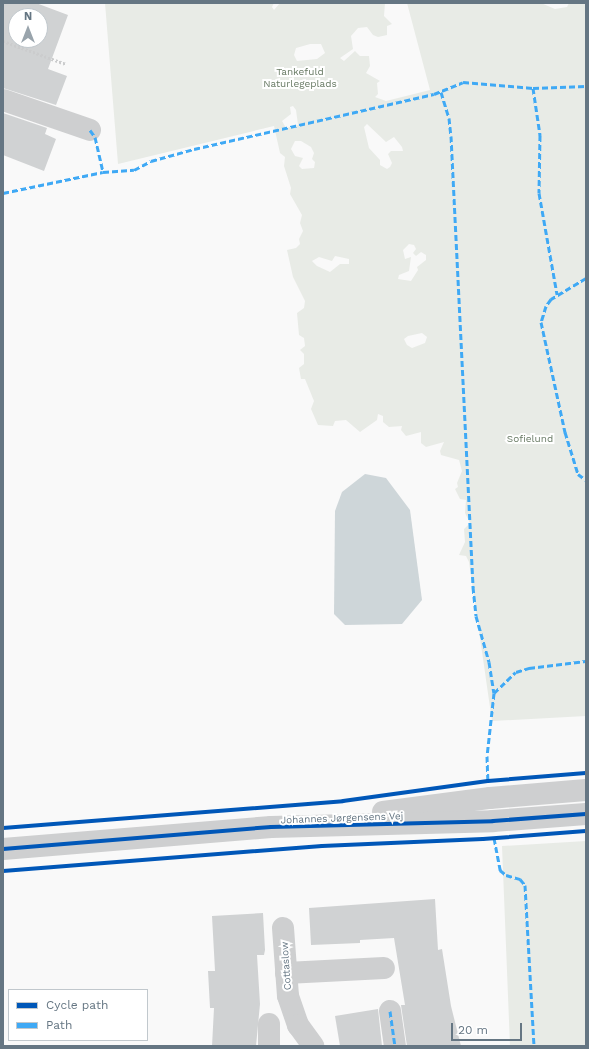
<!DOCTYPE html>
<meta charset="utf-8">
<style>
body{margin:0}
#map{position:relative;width:589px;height:1049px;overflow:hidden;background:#f9f9f9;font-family:"Work Sans",sans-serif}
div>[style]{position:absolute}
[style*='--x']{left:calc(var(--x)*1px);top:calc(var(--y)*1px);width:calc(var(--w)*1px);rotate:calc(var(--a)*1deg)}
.green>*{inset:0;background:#e8ebe6}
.water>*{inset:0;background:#ced6d9}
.building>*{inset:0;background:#d0d2d3}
.path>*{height:2.5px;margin-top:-1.25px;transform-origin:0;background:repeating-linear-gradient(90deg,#cbcccd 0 2px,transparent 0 4px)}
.minor>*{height:22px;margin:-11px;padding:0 11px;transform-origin:11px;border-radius:11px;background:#cecfd0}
.quiet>*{height:3px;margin-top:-1.5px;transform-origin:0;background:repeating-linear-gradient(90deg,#3fa9f5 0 6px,transparent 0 9px)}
.cycleway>*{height:4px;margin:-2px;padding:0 2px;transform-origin:2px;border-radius:2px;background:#0057b8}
span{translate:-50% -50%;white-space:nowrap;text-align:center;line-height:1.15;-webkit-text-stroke:4px #fff;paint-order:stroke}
.park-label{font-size:10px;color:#687a64}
.street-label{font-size:10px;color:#657683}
.frame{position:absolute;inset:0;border:4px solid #657683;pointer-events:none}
.legend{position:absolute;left:8px;top:989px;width:140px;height:52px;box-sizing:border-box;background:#fff;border:1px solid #c1c8cd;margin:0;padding:5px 7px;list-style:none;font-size:12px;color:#657683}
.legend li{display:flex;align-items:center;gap:8px;height:20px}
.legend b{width:20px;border:1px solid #c1c8cd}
.north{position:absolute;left:8px;top:8px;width:40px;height:40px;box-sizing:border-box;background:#fff;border:1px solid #c1c8cd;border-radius:50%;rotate:0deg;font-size:11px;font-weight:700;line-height:16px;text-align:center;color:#657683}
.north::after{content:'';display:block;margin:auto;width:14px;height:18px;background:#99a4ac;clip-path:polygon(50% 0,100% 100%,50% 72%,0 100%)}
.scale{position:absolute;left:451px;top:1023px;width:71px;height:18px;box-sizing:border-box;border:2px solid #657683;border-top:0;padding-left:5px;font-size:12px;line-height:14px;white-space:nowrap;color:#657683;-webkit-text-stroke:3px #fff;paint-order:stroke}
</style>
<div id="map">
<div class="green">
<i style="clip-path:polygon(evenodd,105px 3px,274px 3px,272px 7px,274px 10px,280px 3px,385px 3px,384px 16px,392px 24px,387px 26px,387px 35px,378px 37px,373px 35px,367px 27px,358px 28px,351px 36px,353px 49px,340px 58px,344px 61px,355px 51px,360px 56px,369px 56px,370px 66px,366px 73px,380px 81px,377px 83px,378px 94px,375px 97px,386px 101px,430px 90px,407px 3px,541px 3px,555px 9px,567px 7px,569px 3px,586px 3px,586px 716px,492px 721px,469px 562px,466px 556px,459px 555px,465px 542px,464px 529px,470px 523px,465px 513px,466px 500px,460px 499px,455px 489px,458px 487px,457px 483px,462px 471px,459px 460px,441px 455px,440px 451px,444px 442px,426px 447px,421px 443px,421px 432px,406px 436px,401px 430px,402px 426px,389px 427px,383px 422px,383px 416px,378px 414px,377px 420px,360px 432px,346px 420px,335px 421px,333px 426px,318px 425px,311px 409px,314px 401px,305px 379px,301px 379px,299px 368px,304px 364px,304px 354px,300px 350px,305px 346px,304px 338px,299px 335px,297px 313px,304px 308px,305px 301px,293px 277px,287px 250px,296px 248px,300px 244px,299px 239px,303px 231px,300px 223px,302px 215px,290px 194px,291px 188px,284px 166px,285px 157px,280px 153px,274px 126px,118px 164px,105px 3px,310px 44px,321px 44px,325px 53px,317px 59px,297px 61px,294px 55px,296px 48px,310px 44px,105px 3px,293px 106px,296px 110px,298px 125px,286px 128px,282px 121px,291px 114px,290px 107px,293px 106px,105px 3px,367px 124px,386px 142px,394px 137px,402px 147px,403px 151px,391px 151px,388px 154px,392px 163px,390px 167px,387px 169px,380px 165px,380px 160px,369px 148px,364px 127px,367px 124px,105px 3px,295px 141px,301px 141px,311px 147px,314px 153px,312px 159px,315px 162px,314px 168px,302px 169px,299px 166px,303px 158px,295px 156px,291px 149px,295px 141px,105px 3px,409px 244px,414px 245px,416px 249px,413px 253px,416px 256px,421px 252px,426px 255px,426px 260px,417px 267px,418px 270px,411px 281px,398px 279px,399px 275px,409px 271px,411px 257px,405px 259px,403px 250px,409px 244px,105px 3px,335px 256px,349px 259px,349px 264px,340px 264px,330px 272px,317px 266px,312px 261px,319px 257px,332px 261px,335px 256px,105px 3px,422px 333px,427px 337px,425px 343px,412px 348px,407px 345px,404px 339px,408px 336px,422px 333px)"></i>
<i style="clip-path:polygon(586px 841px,586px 1046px,510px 1046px,502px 846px)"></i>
</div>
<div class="water">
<i style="clip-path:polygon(365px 474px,386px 478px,410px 510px,422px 600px,402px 624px,345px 625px,334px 614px,335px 511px,342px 492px)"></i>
</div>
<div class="building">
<i style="clip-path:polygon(evenodd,3px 3px,36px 3px,68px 15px,48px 69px,67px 76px,56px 105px,3px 88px,3px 3px,16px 16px,40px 16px,40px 40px,16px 40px,16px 16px)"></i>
<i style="clip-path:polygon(3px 113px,47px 128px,45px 134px,56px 139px,44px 171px,3px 155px)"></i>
<i style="clip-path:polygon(435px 899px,438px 950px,442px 949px,451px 1006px,461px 1046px,407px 1046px,401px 1005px,405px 1005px,394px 938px,360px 940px,360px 943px,311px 945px,309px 908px)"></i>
<i style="clip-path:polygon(263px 913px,265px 950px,264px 955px,257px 955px,260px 1004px,256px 1046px,212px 1046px,214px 1008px,210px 1008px,208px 971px,215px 971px,212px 916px)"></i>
<i style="clip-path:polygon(378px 1009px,382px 1046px,340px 1046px,335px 1016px)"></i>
</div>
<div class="path">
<i style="--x:3;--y:41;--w:67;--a:20.1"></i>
</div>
<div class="minor">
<i style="--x:3;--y:100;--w:92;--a:19"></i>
<i style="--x:383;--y:812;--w:108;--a:-7.5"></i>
<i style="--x:490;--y:798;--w:96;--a:-4.8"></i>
<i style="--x:3;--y:849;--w:269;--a:-4.7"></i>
<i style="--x:271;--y:827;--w:222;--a:-1.5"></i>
<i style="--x:493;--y:821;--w:93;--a:-4.3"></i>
<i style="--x:283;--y:928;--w:68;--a:85.8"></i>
<i style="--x:288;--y:996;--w:31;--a:71"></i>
<i style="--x:298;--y:1025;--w:26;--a:54"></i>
<i style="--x:286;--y:973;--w:98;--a:-2.9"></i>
<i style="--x:390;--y:1011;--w:35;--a:82"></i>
<i style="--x:269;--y:1046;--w:22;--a:-90"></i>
</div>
<div class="quiet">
<i style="--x:533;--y:88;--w:48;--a:81.5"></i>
<i style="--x:540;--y:135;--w:58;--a:91"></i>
<i style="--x:539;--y:193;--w:103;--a:79.9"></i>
<i style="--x:441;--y:92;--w:27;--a:73"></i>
<i style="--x:449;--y:118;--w:18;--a:84"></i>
<i style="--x:451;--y:136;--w:452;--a:87.2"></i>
<i style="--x:473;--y:587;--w:29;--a:84"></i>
<i style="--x:476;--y:616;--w:48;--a:74.2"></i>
<i style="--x:489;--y:662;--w:31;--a:81"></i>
<i style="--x:494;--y:693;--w:63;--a:96.3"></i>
<i style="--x:487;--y:756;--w:25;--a:88"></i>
<i style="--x:90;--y:130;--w:9;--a:54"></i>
<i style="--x:95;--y:137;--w:36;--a:77"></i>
<i style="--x:3;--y:193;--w:102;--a:-11.9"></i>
<i style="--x:103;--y:172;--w:31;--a:-4"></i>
<i style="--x:134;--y:170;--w:19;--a:-28"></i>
<i style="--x:151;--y:161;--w:45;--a:-15.6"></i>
<i style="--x:194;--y:149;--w:246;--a:-12.9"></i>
<i style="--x:434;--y:94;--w:31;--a:-22"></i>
<i style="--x:463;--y:82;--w:70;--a:4.9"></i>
<i style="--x:533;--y:88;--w:53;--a:-2.2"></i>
<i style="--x:586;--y:278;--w:41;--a:149"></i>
<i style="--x:551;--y:299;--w:9;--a:126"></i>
<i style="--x:546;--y:306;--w:17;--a:107"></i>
<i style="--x:541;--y:322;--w:113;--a:77.7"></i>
<i style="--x:565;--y:432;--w:44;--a:72.8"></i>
<i style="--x:578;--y:474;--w:10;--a:37"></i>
<i style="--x:494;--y:693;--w:30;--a:-44"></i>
<i style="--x:516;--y:672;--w:14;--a:-17"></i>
<i style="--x:529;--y:668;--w:57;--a:-7"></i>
<i style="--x:494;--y:838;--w:33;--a:79"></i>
<i style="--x:500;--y:870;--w:8;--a:40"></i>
<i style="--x:506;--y:875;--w:15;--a:16"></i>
<i style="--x:520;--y:879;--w:8;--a:50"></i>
<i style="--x:525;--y:885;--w:161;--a:86.8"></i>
<i style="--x:390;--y:1011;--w:35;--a:82"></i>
</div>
<div class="cycleway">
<i style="--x:3;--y:828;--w:341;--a:-4.5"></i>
<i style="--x:343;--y:801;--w:146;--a:-7.9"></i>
<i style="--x:488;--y:781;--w:98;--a:-4.7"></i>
<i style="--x:3;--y:849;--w:269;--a:-4.7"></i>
<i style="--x:271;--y:827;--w:222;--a:-1.5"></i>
<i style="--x:493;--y:821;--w:93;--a:-4.3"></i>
<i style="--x:3;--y:871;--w:320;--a:-4.5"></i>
<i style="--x:322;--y:846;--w:161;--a:-2.5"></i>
<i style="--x:483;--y:839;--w:103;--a:-4.4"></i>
</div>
<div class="park-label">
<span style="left:300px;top:77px">Tankefuld<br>Naturlegeplads</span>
<span style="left:530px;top:439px">Sofielund</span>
</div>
<div class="street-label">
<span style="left:342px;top:818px;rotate:-2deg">Johannes Jørgensens Vej</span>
<span style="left:286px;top:966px;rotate:-94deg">Cottaslow</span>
</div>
<div class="frame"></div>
<ul class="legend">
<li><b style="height:5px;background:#0057b8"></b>Cycle path</li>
<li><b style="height:5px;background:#3fa9f5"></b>Path</li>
</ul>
<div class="north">N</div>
<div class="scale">20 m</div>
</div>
